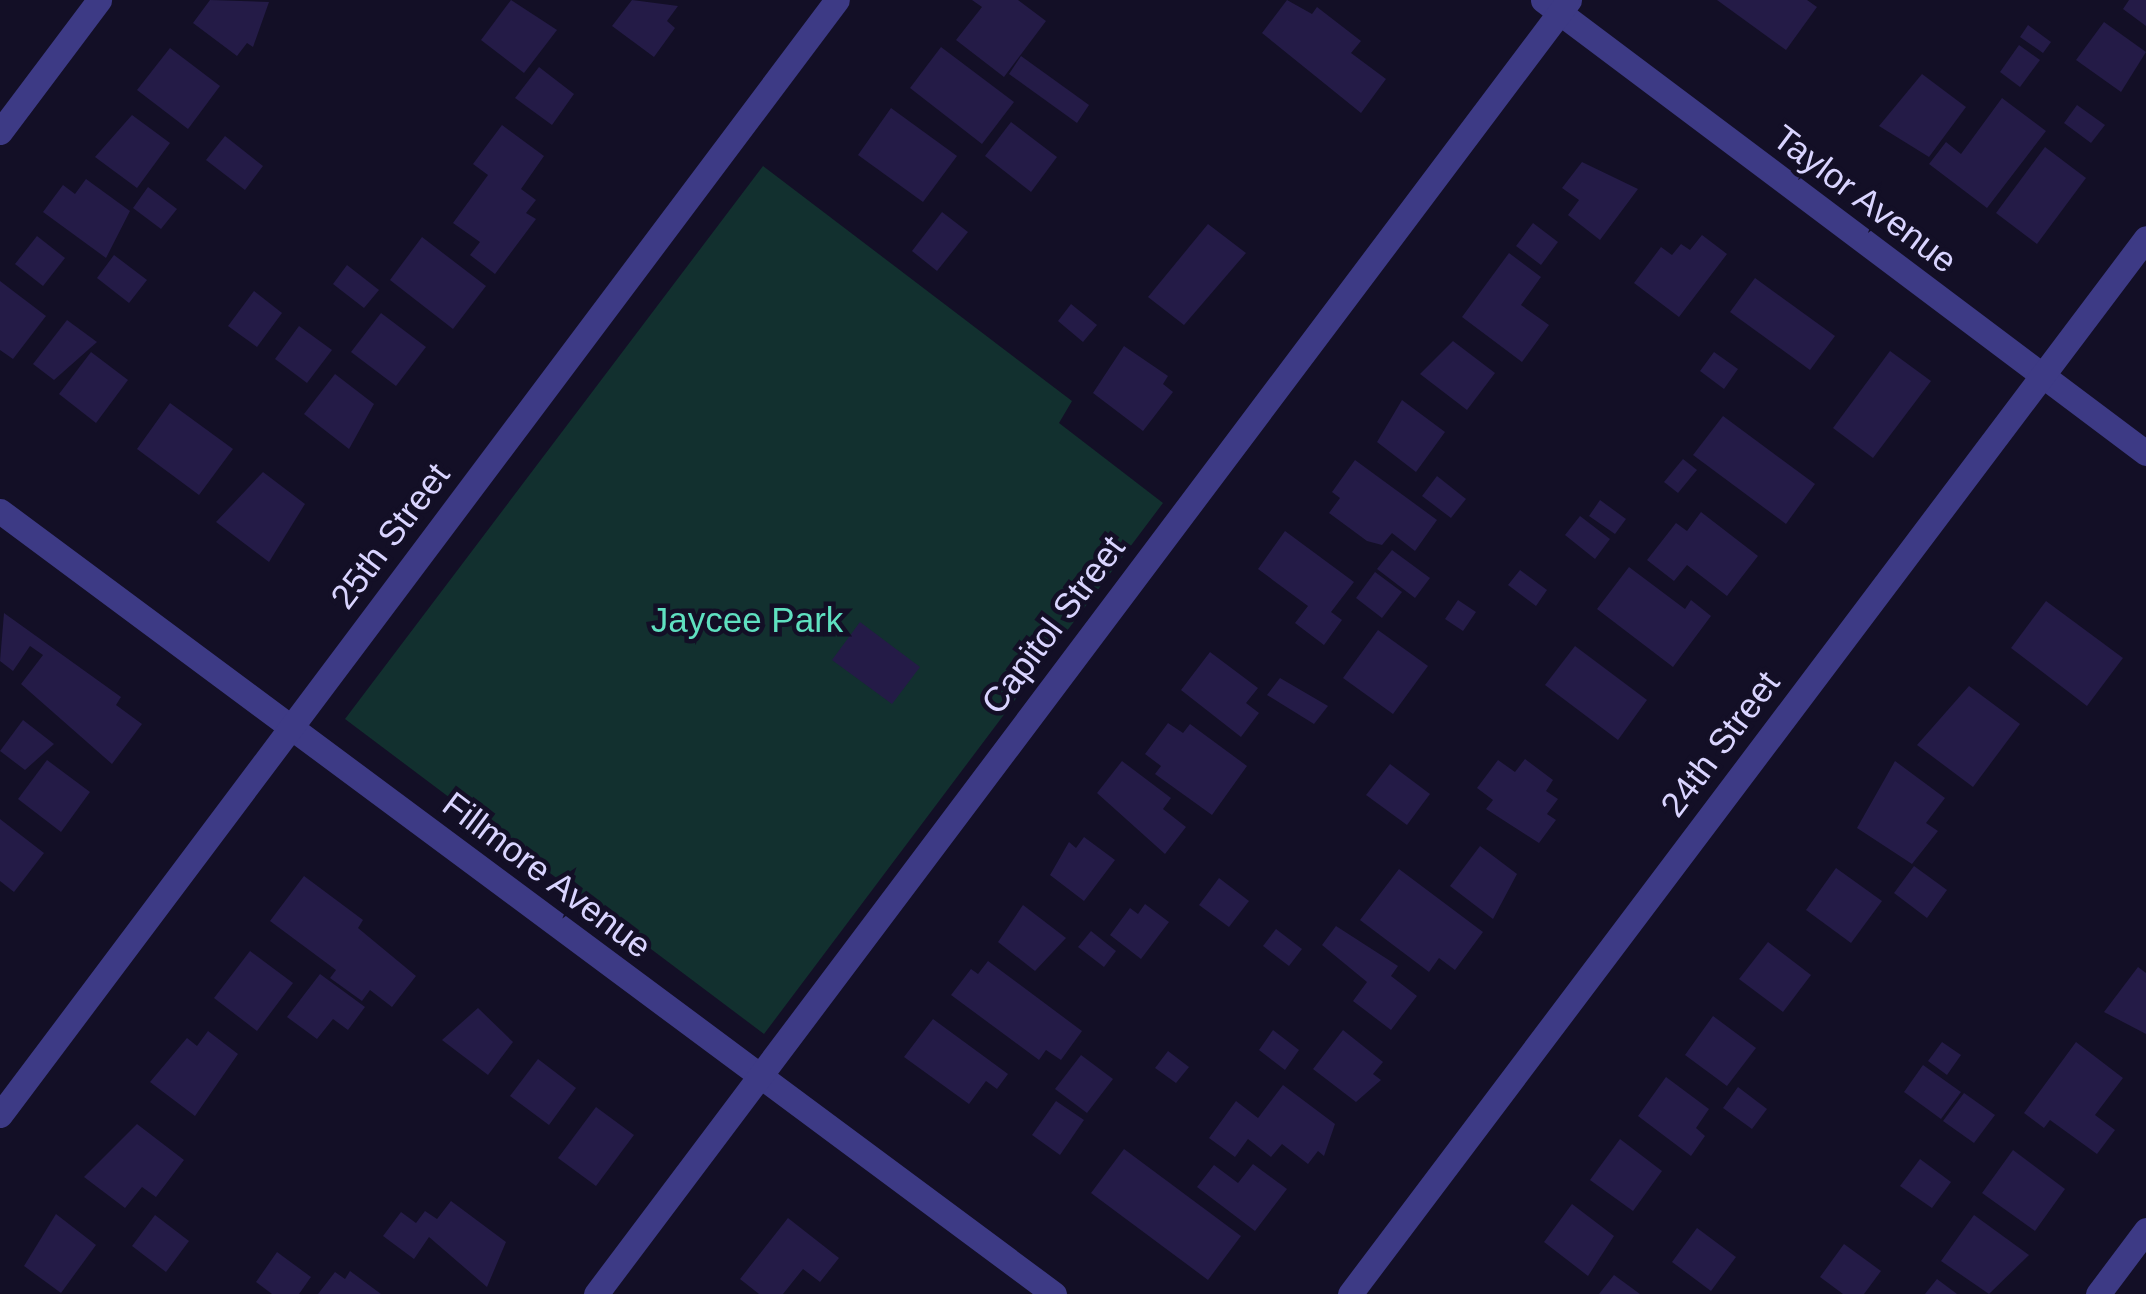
<!DOCTYPE html>
<style>
body{margin:0}
#map{position:relative;width:2146px;height:1294px;overflow:hidden;background:#130f26;font-family:Helvetica,sans-serif}
div>[style]{position:absolute}
[style*='--x']{left:calc(var(--x)*1px);top:calc(var(--y)*1px);width:calc(var(--w)*1px);rotate:calc(var(--a)*1deg)}
.green>*{inset:0;background:#12302f}
.building>*{inset:0;background:#241b47}
.minor>*{height:25px;margin:-12.5px;padding:0 12.5px;transform-origin:12.5px;border-radius:12.5px;background:#3d3a85}
span{translate:-50% -50%;white-space:nowrap;text-align:center;line-height:1.15;-webkit-text-stroke:9px #130f26;paint-order:stroke}
.street-label{font-size:35px;color:#d9d4ff}
.park-label{font-size:35px;color:#5fe0c0}
</style>
<div id="map">
<div class="green">
<i style="clip-path:polygon(763px 166px,1072px 401px,1059px 423px,1163px 503px,764px 1034px,345px 719px)"></i>
</div>
<div class="building">
<i style="clip-path:polygon(210px 0,269px 2px,253px 47px,247px 43px,237px 56px,193px 23px)"></i>
<i style="clip-path:polygon(511px 0,557px 30px,524px 73px,481px 40px)"></i>
<i style="clip-path:polygon(632px 0,678px 6px,667px 21px,675px 28px,654px 57px,612px 26px)"></i>
<i style="clip-path:polygon(972px 0,1018px 0,1046px 21px,1004px 77px,956px 40px,982px 7px)"></i>
<i style="clip-path:polygon(1287px 0,1312px 14px,1317px 7px,1361px 41px,1351px 53px,1386px 79px,1361px 113px,1262px 33px)"></i>
<i style="clip-path:polygon(1717px 0,1807px 0,1817px 7px,1786px 50px)"></i>
<i style="clip-path:polygon(2129px 0,2146px 0,2146px 26px,2123px 9px)"></i>
<i style="clip-path:polygon(2104px 22px,2146px 52px,2121px 92px,2076px 60px)"></i>
<i style="clip-path:polygon(2028px 25px,2051px 42px,2043px 53px,2020px 37px)"></i>
<i style="clip-path:polygon(2019px 45px,2040px 60px,2020px 87px,2000px 72px)"></i>
<i style="clip-path:polygon(941px 47px,1014px 102px,982px 144px,910px 88px)"></i>
<i style="clip-path:polygon(170px 48px,220px 86px,188px 129px,137px 90px)"></i>
<i style="clip-path:polygon(1021px 56px,1089px 105px,1077px 123px,1009px 74px)"></i>
<i style="clip-path:polygon(539px 67px,574px 94px,552px 125px,515px 98px)"></i>
<i style="clip-path:polygon(1922px 74px,1966px 107px,1929px 157px,1879px 126px)"></i>
<i style="clip-path:polygon(2002px 98px,2046px 131px,1987px 208px,1929px 164px,1946px 142px,1961px 154px)"></i>
<i style="clip-path:polygon(2077px 105px,2105px 125px,2091px 143px,2064px 123px)"></i>
<i style="clip-path:polygon(891px 108px,957px 156px,923px 202px,858px 155px)"></i>
<i style="clip-path:polygon(132px 115px,170px 143px,137px 188px,95px 157px)"></i>
<i style="clip-path:polygon(1011px 122px,1057px 157px,1031px 192px,985px 156px)"></i>
<i style="clip-path:polygon(502px 125px,544px 156px,521px 189px,536px 200px,526px 213px,536px 219px,495px 274px,470px 255px,480px 242px,453px 223px,488px 175px,473px 164px)"></i>
<i style="clip-path:polygon(225px 136px,263px 166px,245px 190px,206px 160px)"></i>
<i style="clip-path:polygon(2045px 147px,2086px 178px,2037px 244px,1996px 213px)"></i>
<i style="clip-path:polygon(1582px 162px,1638px 189px,1600px 240px,1568px 215px,1579px 200px,1562px 188px)"></i>
<i style="clip-path:polygon(86px 179px,130px 211px,106px 258px,43px 212px,63px 185px,75px 194px)"></i>
<i style="clip-path:polygon(148px 187px,177px 209px,161px 229px,133px 208px)"></i>
<i style="clip-path:polygon(942px 212px,968px 232px,937px 271px,912px 251px)"></i>
<i style="clip-path:polygon(1533px 223px,1558px 242px,1541px 265px,1516px 246px)"></i>
<i style="clip-path:polygon(1208px 224px,1246px 253px,1184px 325px,1148px 297px)"></i>
<i style="clip-path:polygon(1702px 235px,1727px 254px,1679px 317px,1634px 283px,1661px 247px,1672px 255px,1681px 244px,1690px 250px)"></i>
<i style="clip-path:polygon(37px 236px,65px 258px,43px 286px,15px 264px)"></i>
<i style="clip-path:polygon(422px 237px,486px 286px,453px 329px,390px 280px)"></i>
<i style="clip-path:polygon(1509px 253px,1541px 277px,1521px 305px,1549px 325px,1522px 362px,1462px 317px)"></i>
<i style="clip-path:polygon(114px 255px,147px 280px,129px 303px,97px 278px)"></i>
<i style="clip-path:polygon(347px 265px,379px 290px,364px 308px,333px 284px)"></i>
<i style="clip-path:polygon(1755px 278px,1835px 336px,1810px 370px,1730px 312px)"></i>
<i style="clip-path:polygon(0 281px,46px 316px,13px 359px,0 350px)"></i>
<i style="clip-path:polygon(254px 291px,282px 313px,257px 347px,228px 326px)"></i>
<i style="clip-path:polygon(1071px 304px,1097px 325px,1083px 342px,1058px 321px)"></i>
<i style="clip-path:polygon(381px 313px,426px 347px,396px 386px,351px 352px)"></i>
<i style="clip-path:polygon(67px 320px,97px 342px,54px 380px,33px 364px)"></i>
<i style="clip-path:polygon(299px 326px,332px 350px,307px 383px,275px 359px)"></i>
<i style="clip-path:polygon(1453px 341px,1495px 373px,1467px 410px,1420px 374px)"></i>
<i style="clip-path:polygon(1124px 346px,1168px 376px,1163px 384px,1173px 392px,1143px 431px,1093px 393px)"></i>
<i style="clip-path:polygon(1890px 351px,1931px 381px,1873px 458px,1833px 428px)"></i>
<i style="clip-path:polygon(91px 352px,128px 380px,96px 423px,59px 394px)"></i>
<i style="clip-path:polygon(1714px 352px,1738px 369px,1724px 389px,1700px 371px)"></i>
<i style="clip-path:polygon(335px 374px,374px 404px,349px 449px,304px 414px)"></i>
<i style="clip-path:polygon(1402px 400px,1445px 432px,1416px 472px,1377px 442px)"></i>
<i style="clip-path:polygon(170px 403px,233px 449px,199px 495px,137px 449px)"></i>
<i style="clip-path:polygon(1723px 416px,1815px 484px,1786px 524px,1693px 455px)"></i>
<i style="clip-path:polygon(1683px 459px,1697px 470px,1678px 493px,1664px 482px)"></i>
<i style="clip-path:polygon(1355px 460px,1437px 520px,1415px 551px,1392px 533px,1382px 545px,1367px 541px,1329px 513px,1340px 498px,1332px 492px)"></i>
<i style="clip-path:polygon(263px 472px,305px 504px,269px 562px,216px 522px)"></i>
<i style="clip-path:polygon(1437px 476px,1466px 499px,1451px 518px,1422px 496px)"></i>
<i style="clip-path:polygon(1600px 500px,1626px 519px,1615px 534px,1589px 516px)"></i>
<i style="clip-path:polygon(1701px 512px,1758px 556px,1727px 596px,1687px 565px,1674px 581px,1647px 560px,1676px 523px,1687px 531px)"></i>
<i style="clip-path:polygon(1580px 516px,1610px 539px,1595px 559px,1565px 535px)"></i>
<i style="clip-path:polygon(1285px 531px,1354px 582px,1331px 612px,1342px 620px,1324px 645px,1295px 623px,1308px 606px,1258px 569px)"></i>
<i style="clip-path:polygon(1392px 550px,1430px 578px,1415px 598px,1377px 569px)"></i>
<i style="clip-path:polygon(1629px 567px,1685px 609px,1691px 600px,1711px 616px,1673px 667px,1597px 609px)"></i>
<i style="clip-path:polygon(1520px 570px,1547px 590px,1536px 606px,1508px 585px)"></i>
<i style="clip-path:polygon(1375px 572px,1402px 592px,1382px 618px,1356px 598px)"></i>
<i style="clip-path:polygon(1458px 600px,1476px 612px,1463px 631px,1445px 619px)"></i>
<i style="clip-path:polygon(2046px 601px,2123px 658px,2087px 706px,2011px 648px)"></i>
<i style="clip-path:polygon(4px 613px,121px 697px,116px 705px,142px 724px,112px 764px,21px 684px,43px 655px,30px 646px,13px 671px,0 661px)"></i>
<i style="clip-path:polygon(860px 622px,920px 667px,892px 704px,832px 660px)"></i>
<i style="clip-path:polygon(1378px 630px,1428px 666px,1393px 714px,1343px 678px)"></i>
<i style="clip-path:polygon(1575px 646px,1647px 700px,1618px 740px,1545px 685px)"></i>
<i style="clip-path:polygon(1210px 652px,1258px 688px,1246px 703px,1259px 713px,1241px 737px,1181px 690px)"></i>
<i style="clip-path:polygon(1280px 678px,1328px 706px,1314px 724px,1267px 695px)"></i>
<i style="clip-path:polygon(1969px 686px,2020px 724px,1973px 787px,1917px 745px)"></i>
<i style="clip-path:polygon(23px 720px,54px 744px,25px 770px,0 751px)"></i>
<i style="clip-path:polygon(1168px 723px,1183px 733px,1190px 724px,1247px 766px,1212px 815px,1155px 774px,1161px 766px,1145px 754px)"></i>
<i style="clip-path:polygon(1525px 759px,1553px 780px,1546px 791px,1558px 799px,1547px 814px,1556px 820px,1539px 843px,1486px 809px,1493px 800px,1477px 788px,1498px 760px,1515px 772px)"></i>
<i style="clip-path:polygon(47px 760px,90px 792px,61px 832px,18px 799px)"></i>
<i style="clip-path:polygon(1122px 761px,1171px 798px,1163px 809px,1186px 827px,1165px 854px,1097px 793px)"></i>
<i style="clip-path:polygon(1895px 761px,1945px 798px,1926px 823px,1938px 831px,1912px 864px,1857px 828px)"></i>
<i style="clip-path:polygon(1390px 764px,1430px 794px,1407px 825px,1366px 795px)"></i>
<i style="clip-path:polygon(0 819px,44px 853px,14px 892px,0 881px)"></i>
<i style="clip-path:polygon(1084px 837px,1115px 860px,1084px 901px,1050px 875px,1069px 842px,1076px 848px)"></i>
<i style="clip-path:polygon(1480px 846px,1517px 874px,1493px 919px,1450px 886px)"></i>
<i style="clip-path:polygon(1914px 866px,1947px 890px,1927px 918px,1894px 893px)"></i>
<i style="clip-path:polygon(1836px 868px,1882px 901px,1851px 943px,1806px 910px)"></i>
<i style="clip-path:polygon(1399px 869px,1483px 932px,1455px 970px,1439px 958px,1429px 972px,1360px 920px)"></i>
<i style="clip-path:polygon(304px 876px,363px 920px,358px 928px,416px 976px,392px 1007px,370px 990px,362px 1001px,330px 978px,336px 970px,270px 921px)"></i>
<i style="clip-path:polygon(1219px 878px,1249px 901px,1229px 927px,1199px 905px)"></i>
<i style="clip-path:polygon(1145px 904px,1169px 922px,1141px 959px,1110px 935px,1130px 908px,1138px 914px)"></i>
<i style="clip-path:polygon(1023px 905px,1066px 938px,1035px 971px,998px 942px)"></i>
<i style="clip-path:polygon(1336px 926px,1398px 966px,1391px 976px,1417px 996px,1391px 1030px,1353px 1001px,1367px 982px,1322px 945px)"></i>
<i style="clip-path:polygon(1276px 929px,1302px 949px,1289px 966px,1263px 946px)"></i>
<i style="clip-path:polygon(1091px 931px,1116px 951px,1104px 967px,1078px 947px)"></i>
<i style="clip-path:polygon(1768px 942px,1811px 975px,1783px 1012px,1739px 979px)"></i>
<i style="clip-path:polygon(250px 951px,293px 983px,257px 1031px,214px 998px)"></i>
<i style="clip-path:polygon(988px 961px,1082px 1031px,1061px 1060px,1046px 1050px,1039px 1060px,951px 995px,971px 969px,978px 974px)"></i>
<i style="clip-path:polygon(2138px 967px,2146px 973px,2146px 1034px,2104px 1012px)"></i>
<i style="clip-path:polygon(320px 974px,365px 1007px,348px 1030px,333px 1019px,317px 1039px,287px 1017px)"></i>
<i style="clip-path:polygon(478px 1008px,513px 1042px,488px 1075px,442px 1040px)"></i>
<i style="clip-path:polygon(1713px 1016px,1756px 1048px,1727px 1086px,1685px 1055px)"></i>
<i style="clip-path:polygon(933px 1019px,1008px 1074px,997px 1089px,986px 1081px,969px 1104px,904px 1057px)"></i>
<i style="clip-path:polygon(1273px 1030px,1299px 1050px,1285px 1070px,1259px 1050px)"></i>
<i style="clip-path:polygon(1343px 1030px,1383px 1062px,1373px 1074px,1381px 1080px,1356px 1102px,1313px 1069px)"></i>
<i style="clip-path:polygon(208px 1031px,238px 1054px,195px 1116px,150px 1082px,187px 1038px,197px 1046px)"></i>
<i style="clip-path:polygon(1942px 1042px,1961px 1055px,1947px 1075px,1928px 1061px)"></i>
<i style="clip-path:polygon(2076px 1042px,2123px 1078px,2095px 1115px,2115px 1130px,2097px 1154px,2050px 1120px,2044px 1128px,2024px 1113px)"></i>
<i style="clip-path:polygon(1168px 1051px,1189px 1067px,1176px 1083px,1155px 1068px)"></i>
<i style="clip-path:polygon(1081px 1055px,1113px 1079px,1087px 1113px,1055px 1089px)"></i>
<i style="clip-path:polygon(538px 1059px,576px 1088px,549px 1125px,510px 1096px)"></i>
<i style="clip-path:polygon(1923px 1065px,1961px 1092px,1941px 1119px,1904px 1092px)"></i>
<i style="clip-path:polygon(1666px 1077px,1709px 1109px,1696px 1128px,1705px 1136px,1691px 1156px,1638px 1116px)"></i>
<i style="clip-path:polygon(1283px 1085px,1335px 1124px,1324px 1156px,1318px 1151px,1308px 1164px,1282px 1144px,1271px 1157px,1248px 1139px,1235px 1157px,1209px 1138px,1236px 1101px,1258px 1118px)"></i>
<i style="clip-path:polygon(1738px 1087px,1767px 1109px,1752px 1129px,1723px 1108px)"></i>
<i style="clip-path:polygon(1964px 1093px,1995px 1115px,1974px 1143px,1943px 1121px)"></i>
<i style="clip-path:polygon(1056px 1101px,1084px 1120px,1060px 1155px,1032px 1135px)"></i>
<i style="clip-path:polygon(596px 1107px,634px 1135px,596px 1186px,558px 1158px)"></i>
<i style="clip-path:polygon(137px 1124px,184px 1160px,156px 1197px,142px 1187px,125px 1208px,84px 1177px)"></i>
<i style="clip-path:polygon(1620px 1139px,1662px 1171px,1633px 1211px,1590px 1180px)"></i>
<i style="clip-path:polygon(1124px 1149px,1241px 1236px,1208px 1280px,1091px 1193px)"></i>
<i style="clip-path:polygon(2013px 1150px,2065px 1189px,2035px 1231px,1982px 1193px)"></i>
<i style="clip-path:polygon(1920px 1159px,1951px 1182px,1932px 1208px,1900px 1186px)"></i>
<i style="clip-path:polygon(1253px 1164px,1287px 1189px,1255px 1231px,1197px 1187px,1214px 1165px,1238px 1183px)"></i>
<i style="clip-path:polygon(451px 1201px,506px 1242px,487px 1287px,429px 1237px,414px 1259px,383px 1236px,401px 1212px,416px 1223px,425px 1211px,437px 1219px)"></i>
<i style="clip-path:polygon(1572px 1204px,1614px 1236px,1588px 1276px,1544px 1242px)"></i>
<i style="clip-path:polygon(56px 1214px,96px 1245px,61px 1293px,24px 1266px)"></i>
<i style="clip-path:polygon(155px 1215px,189px 1241px,166px 1272px,132px 1246px)"></i>
<i style="clip-path:polygon(1974px 1215px,2029px 1255px,1989px 1294px,1941px 1261px)"></i>
<i style="clip-path:polygon(788px 1218px,839px 1258px,820px 1282px,803px 1269px,783px 1294px,759px 1294px,740px 1279px)"></i>
<i style="clip-path:polygon(1697px 1228px,1736px 1257px,1711px 1291px,1672px 1262px)"></i>
<i style="clip-path:polygon(1844px 1244px,1881px 1271px,1864px 1294px,1843px 1294px,1820px 1277px)"></i>
<i style="clip-path:polygon(277px 1252px,311px 1277px,299px 1294px,272px 1294px,256px 1282px)"></i>
<i style="clip-path:polygon(350px 1271px,381px 1294px,318px 1294px,335px 1272px,345px 1279px)"></i>
<i style="clip-path:polygon(1614px 1275px,1640px 1294px,1599px 1294px)"></i>
<i style="clip-path:polygon(1937px 1279px,1957px 1294px,1925px 1294px)"></i>
</div>
<div class="minor">
<i style="--x:1543;--y:0;--w:754;--a:36.92"></i>
<i style="--x:0;--y:132;--w:165;--a:-53.1"></i>
<i style="--x:0;--y:511;--w:1313;--a:36.61"></i>
<i style="--x:0;--y:1115;--w:1394;--a:-53.11"></i>
<i style="--x:596;--y:1294;--w:1619;--a:-53.06"></i>
<i style="--x:1350;--y:1294;--w:1322;--a:-52.99"></i>
<i style="--x:2098;--y:1294;--w:80;--a:-53.1"></i>
</div>
<div class="street-label">
<span style="left:1865px;top:199px;rotate:37deg">Taylor Avenue</span>
<span style="left:390px;top:536px;rotate:-53deg">25th Street</span>
<span style="left:1053px;top:625px;rotate:-53deg">Capitol Street</span>
<span style="left:1720px;top:744px;rotate:-53deg">24th Street</span>
<span style="left:547px;top:875px;rotate:37deg">Fillmore Avenue</span>
</div>
<div class="park-label">
<span style="left:747px;top:620px">Jaycee Park</span>
</div>
</div>
